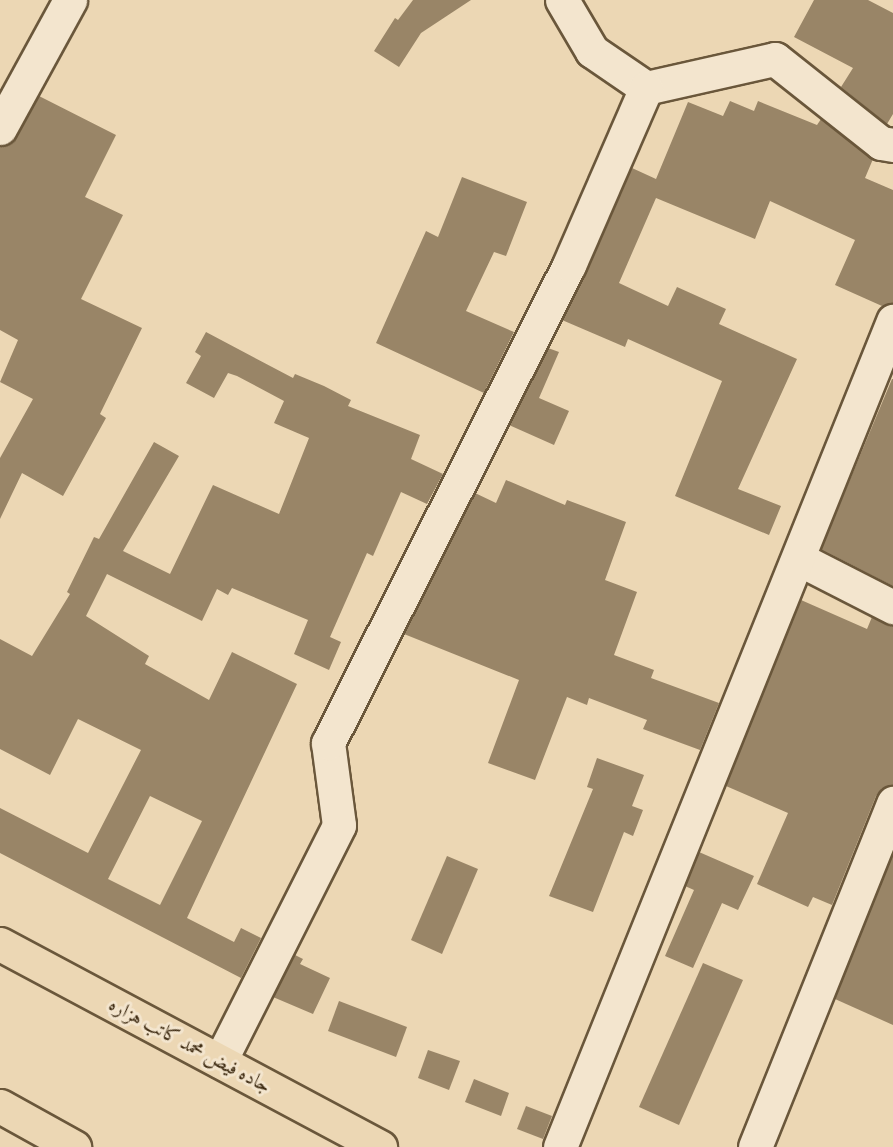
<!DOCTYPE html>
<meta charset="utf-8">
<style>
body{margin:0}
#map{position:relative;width:893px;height:1147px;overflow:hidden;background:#ecd7b4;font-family:"EB Garamond",Amiri,serif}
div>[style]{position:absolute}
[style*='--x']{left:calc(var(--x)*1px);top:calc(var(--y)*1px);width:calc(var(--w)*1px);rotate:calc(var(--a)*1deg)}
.building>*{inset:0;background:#998567}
.roads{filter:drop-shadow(2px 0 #6a573b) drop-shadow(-2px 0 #6a573b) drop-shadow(0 2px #6a573b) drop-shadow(0 -2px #6a573b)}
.minor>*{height:33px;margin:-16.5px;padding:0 16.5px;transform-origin:16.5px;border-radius:16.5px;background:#f3e5ce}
.major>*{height:33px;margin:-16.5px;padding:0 16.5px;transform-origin:16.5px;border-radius:16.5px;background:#ecd7b4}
span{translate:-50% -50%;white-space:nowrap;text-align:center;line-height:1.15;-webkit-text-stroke:6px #f3e5ce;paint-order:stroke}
.street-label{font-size:20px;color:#3f2c13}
</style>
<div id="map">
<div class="building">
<i style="clip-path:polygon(413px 0,471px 0,421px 33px,399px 67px,374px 51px,395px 18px,398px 20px)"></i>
<i style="clip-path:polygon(814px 0,868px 0,893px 13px,893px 114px,887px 124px,841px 87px,853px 68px,794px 37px)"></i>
<i style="clip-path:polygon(39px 96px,116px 135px,85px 197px,123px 215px,81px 299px,142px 328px,100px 414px,106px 418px,63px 496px,22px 473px,0 519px,0 458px,33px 399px,0 382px,18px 340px,0 330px,0 147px,16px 137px)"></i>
<i style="clip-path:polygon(730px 101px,754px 111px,758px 101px,817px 125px,821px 119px,873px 159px,865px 178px,893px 190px,893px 303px,882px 306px,835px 285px,855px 240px,770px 201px,755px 239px,656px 198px,619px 283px,668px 306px,677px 287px,726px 309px,719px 324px,797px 359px,738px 489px,781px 506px,769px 535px,675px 496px,722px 381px,628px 339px,625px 347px,562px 320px,632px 168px,656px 179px,688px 102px,723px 116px)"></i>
<i style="clip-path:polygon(462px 177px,527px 202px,506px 256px,494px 252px,466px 311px,514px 332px,484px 393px,376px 343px,426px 231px,438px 237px)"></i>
<i style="clip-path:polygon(evenodd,206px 332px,293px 378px,295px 374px,324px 386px,351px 400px,348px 406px,420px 435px,411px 459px,443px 474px,427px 504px,401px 492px,373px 556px,367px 553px,330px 637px,341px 642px,329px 670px,294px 654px,308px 620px,232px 588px,228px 595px,217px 589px,202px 621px,107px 574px,86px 616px,149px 656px,145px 664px,209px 700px,232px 652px,297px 684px,187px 918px,234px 942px,241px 928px,261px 938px,241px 978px,0 853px,0 808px,88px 853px,141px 750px,78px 719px,50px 775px,0 749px,0 639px,32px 656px,70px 594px,67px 592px,94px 537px,99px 539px,154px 442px,179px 456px,123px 551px,170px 574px,213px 485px,279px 514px,309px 438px,274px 423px,284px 401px,237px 376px,228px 373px,214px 398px,186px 383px,201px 356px,195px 352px,206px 332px,150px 796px,202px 821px,160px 905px,108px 879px,150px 796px)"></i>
<i style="clip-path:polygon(548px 348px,559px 352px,539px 398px,569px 411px,554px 445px,509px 425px)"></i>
<i style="clip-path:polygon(892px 379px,893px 379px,893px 586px,821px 549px)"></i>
<i style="clip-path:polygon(506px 480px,565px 505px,567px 500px,626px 522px,605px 580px,637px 592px,614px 655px,654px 670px,651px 678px,719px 703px,700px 750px,643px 729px,647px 720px,589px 698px,587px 705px,567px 697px,535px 780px,488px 763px,519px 680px,404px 634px,475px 493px,496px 503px)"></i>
<i style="clip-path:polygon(801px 600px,867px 629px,872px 617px,893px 626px,893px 785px,882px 788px,876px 796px,832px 905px,813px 897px,808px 907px,757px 884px,788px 813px,726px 786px)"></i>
<i style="clip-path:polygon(597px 758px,644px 775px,632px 806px,643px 810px,633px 836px,624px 832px,593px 912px,549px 896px,593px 789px,587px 787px)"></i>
<i style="clip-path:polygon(699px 852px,754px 876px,738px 910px,722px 903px,693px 968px,665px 956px,694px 890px,685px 886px)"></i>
<i style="clip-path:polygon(893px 853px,893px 1025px,835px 999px)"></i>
<i style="clip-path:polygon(447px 856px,478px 869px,442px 954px,411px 940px)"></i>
<i style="clip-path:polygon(295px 955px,303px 959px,300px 964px,330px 978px,313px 1014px,273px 997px)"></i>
<i style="clip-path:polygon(703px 963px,743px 980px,679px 1125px,639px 1107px)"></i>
<i style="clip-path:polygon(339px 1001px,407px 1027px,396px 1057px,328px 1031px)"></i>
<i style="clip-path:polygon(428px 1050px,460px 1061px,449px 1090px,418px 1078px)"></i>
<i style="clip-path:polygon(474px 1079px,509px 1093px,501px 1116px,465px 1102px)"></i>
<i style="clip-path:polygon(526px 1106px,552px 1116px,543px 1139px,517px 1129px)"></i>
</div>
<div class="roads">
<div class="minor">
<i style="--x:562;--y:0;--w:59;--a:59.5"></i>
<i style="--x:592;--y:51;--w:65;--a:34.4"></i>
<i style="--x:646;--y:88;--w:132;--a:-12.7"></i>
<i style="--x:775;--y:59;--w:135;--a:38.4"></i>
<i style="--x:881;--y:143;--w:12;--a:9"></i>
<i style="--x:0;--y:128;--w:146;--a:-61.3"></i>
<i style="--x:799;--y:559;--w:106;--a:27.1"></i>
<i style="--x:220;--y:1061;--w:264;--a:-63.2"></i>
<i style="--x:339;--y:825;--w:83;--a:-97.6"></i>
<i style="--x:328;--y:743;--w:535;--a:-63.24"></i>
<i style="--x:569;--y:265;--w:193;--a:-66.5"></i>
<i style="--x:560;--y:1147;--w:891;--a:-68.04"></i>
<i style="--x:755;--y:1147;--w:371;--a:-68.1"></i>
</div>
<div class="major">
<i style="--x:0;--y:944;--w:431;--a:28.1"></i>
<i style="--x:0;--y:1106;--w:85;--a:29"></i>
</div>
</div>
<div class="street-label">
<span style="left:190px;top:1045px;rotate:28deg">جاده فیض محمد کاتب هزاره</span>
</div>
</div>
